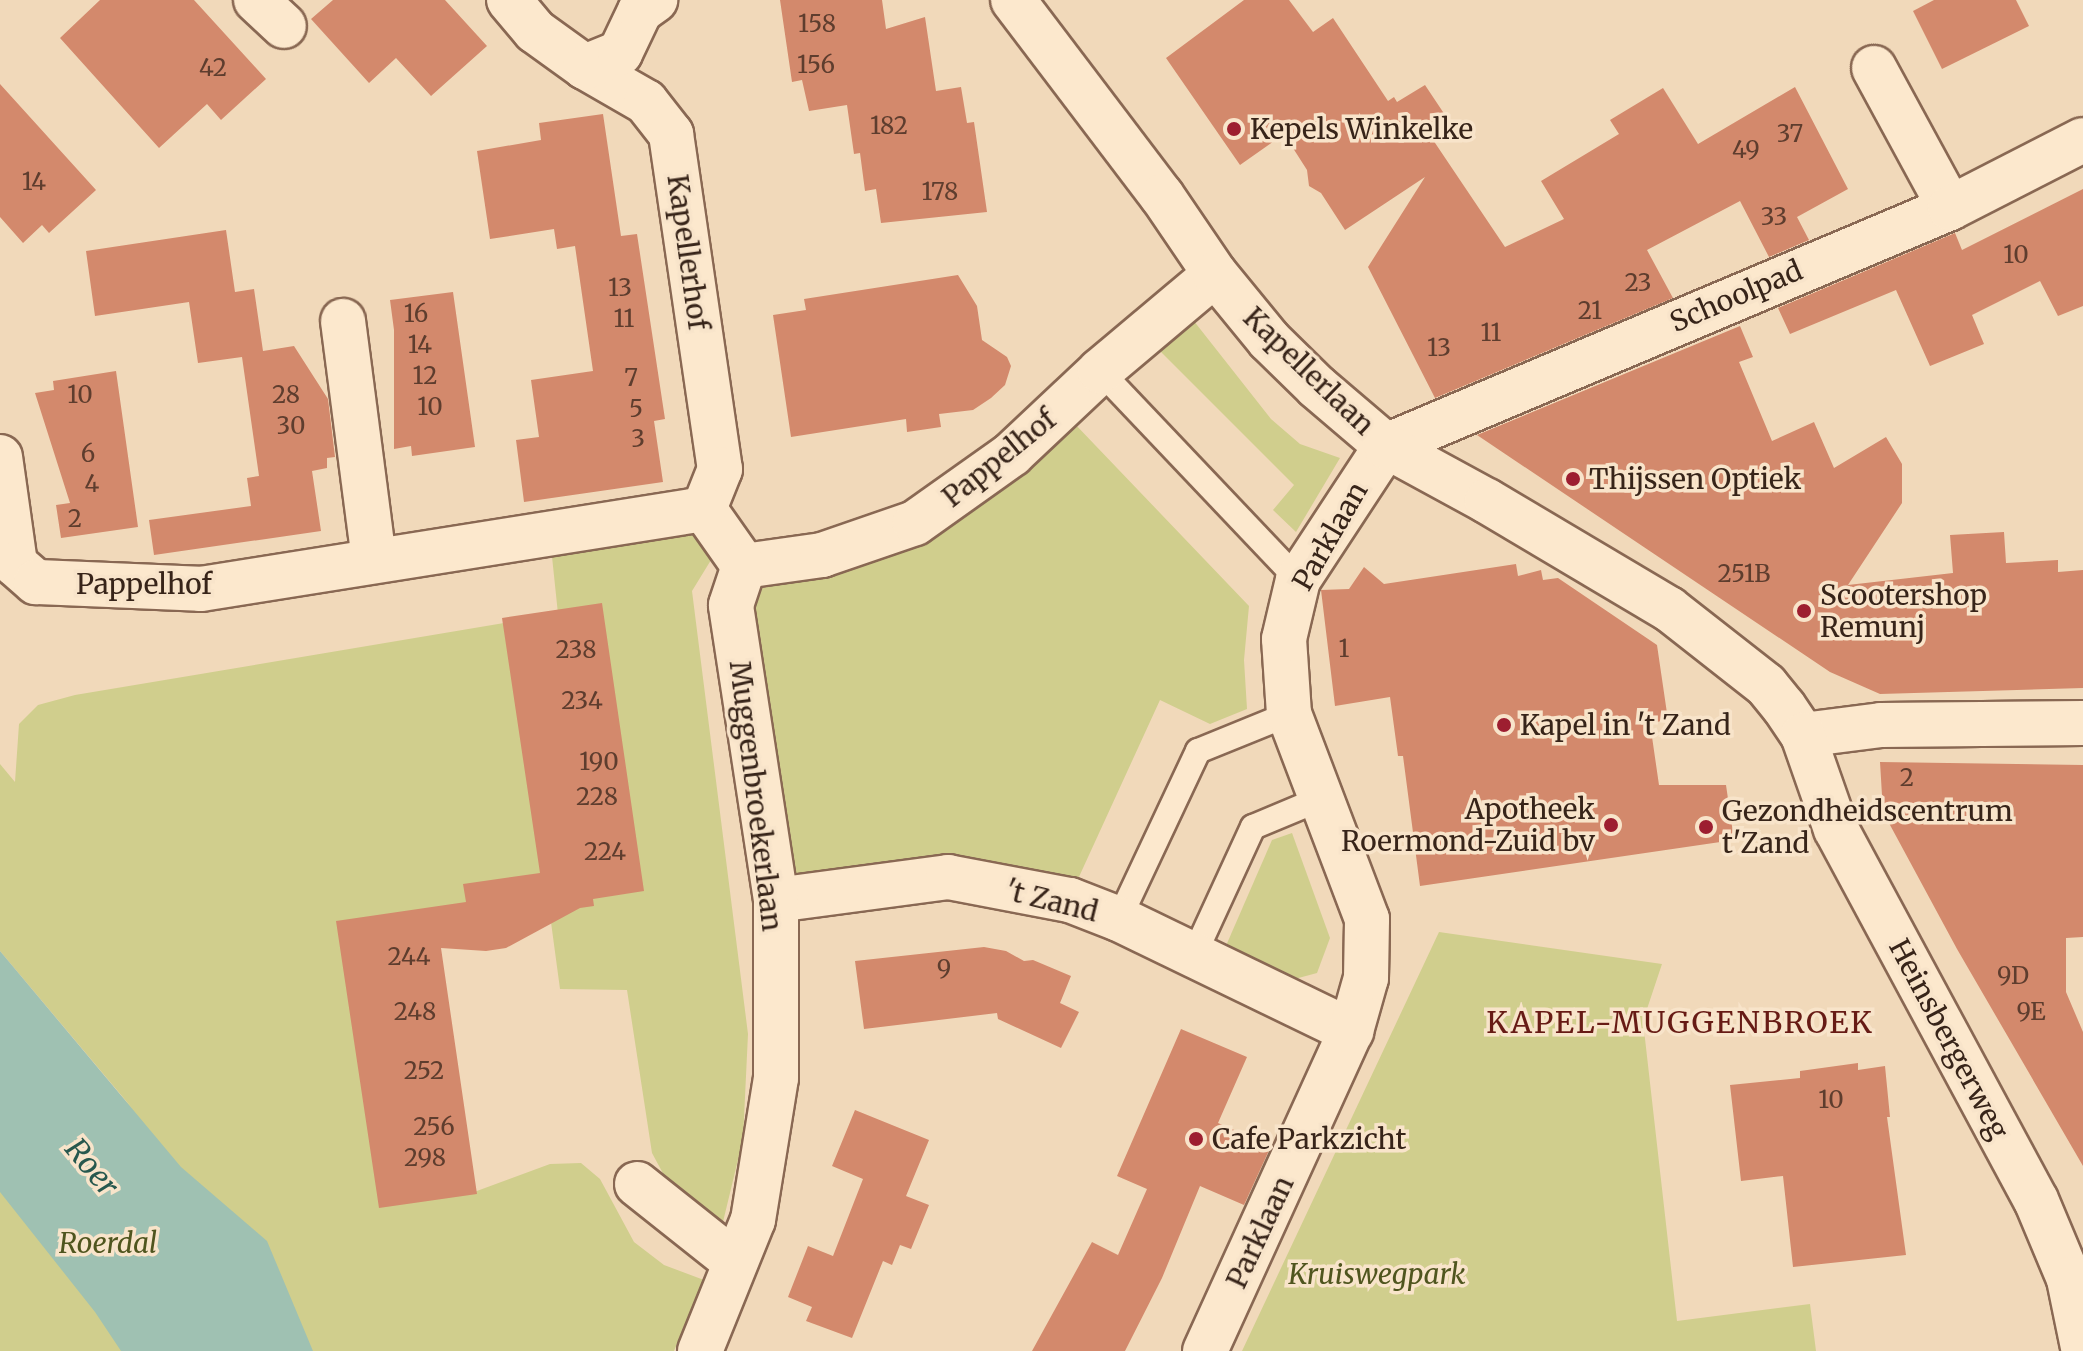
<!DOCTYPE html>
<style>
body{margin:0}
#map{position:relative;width:2083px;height:1351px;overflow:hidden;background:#f1d9ba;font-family:Merriweather,serif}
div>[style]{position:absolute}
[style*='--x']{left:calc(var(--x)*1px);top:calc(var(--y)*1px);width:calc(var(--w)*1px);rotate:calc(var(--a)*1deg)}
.green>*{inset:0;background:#d0ce8d}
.water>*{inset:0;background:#9fc1b2}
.building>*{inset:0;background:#d3896c}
.roads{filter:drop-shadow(2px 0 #896853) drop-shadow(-2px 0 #896853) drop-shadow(0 2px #896853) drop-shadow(0 -2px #896853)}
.service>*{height:24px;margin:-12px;padding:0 12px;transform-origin:12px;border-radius:12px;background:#fce8cd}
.minor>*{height:44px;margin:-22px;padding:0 22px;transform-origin:22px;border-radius:22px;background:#fce8cd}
.tertiary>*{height:44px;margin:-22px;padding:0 22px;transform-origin:22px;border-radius:22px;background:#fce8cd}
.dots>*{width:22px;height:22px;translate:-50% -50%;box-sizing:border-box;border:4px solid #f8e4ca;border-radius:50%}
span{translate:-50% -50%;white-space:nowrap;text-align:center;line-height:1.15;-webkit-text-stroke:7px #f8e4ca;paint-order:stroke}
.number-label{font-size:24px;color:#5e3d2e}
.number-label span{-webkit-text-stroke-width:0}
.poi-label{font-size:28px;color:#372419}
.left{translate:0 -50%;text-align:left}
.right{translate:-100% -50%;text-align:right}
.street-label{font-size:28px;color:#372419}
.park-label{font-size:28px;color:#4f551e;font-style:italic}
.neighbourhood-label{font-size:30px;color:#671b15;letter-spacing:2px}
.water-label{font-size:30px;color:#27584e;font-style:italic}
</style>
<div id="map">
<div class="green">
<i style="clip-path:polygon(1186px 311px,1271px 419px,1300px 444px,1340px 458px,1296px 532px,1273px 510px,1294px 485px,1152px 343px)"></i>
<i style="clip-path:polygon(1073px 422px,1249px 606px,1244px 660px,1247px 709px,1210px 724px,1160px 700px,1078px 879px,946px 856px,793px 876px,751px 590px,845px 572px,922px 541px)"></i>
<i style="clip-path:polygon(695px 530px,711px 560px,692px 591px,748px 1034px,743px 1139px,722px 1226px,672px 1190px,652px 1153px,627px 990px,560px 989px,548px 900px,433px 913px,466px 1195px,550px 1164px,581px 1163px,600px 1179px,634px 1242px,664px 1265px,704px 1280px,674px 1351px,0 1351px,0 963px,132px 1108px,0 951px,0 764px,15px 782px,19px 724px,38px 705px,75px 695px,558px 614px,551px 547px)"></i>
<i style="clip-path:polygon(1292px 833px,1330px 938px,1317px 973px,1291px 980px,1225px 948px,1272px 840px)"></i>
<i style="clip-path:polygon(1439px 932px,1662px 964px,1643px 1021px,1677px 1321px,1810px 1304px,1816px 1351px,1242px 1351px)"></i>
</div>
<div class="water">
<i style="clip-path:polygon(0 951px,181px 1167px,267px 1241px,313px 1351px,121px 1351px,95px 1312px,0 1192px)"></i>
</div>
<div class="building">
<i style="clip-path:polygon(100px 0,194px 0,266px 79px,221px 120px,207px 104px,159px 148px,60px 38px)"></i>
<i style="clip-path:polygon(333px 0,445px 0,487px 46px,431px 96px,396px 58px,369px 83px,311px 19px)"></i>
<i style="clip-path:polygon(780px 0,882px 0,886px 29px,925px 17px,936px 91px,961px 87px,967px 123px,974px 122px,987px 212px,881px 223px,876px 189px,865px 191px,860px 153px,854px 154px,847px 105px,809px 111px,802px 80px,792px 82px)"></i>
<i style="clip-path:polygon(1244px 0,1289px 0,1313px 32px,1333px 18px,1388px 101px,1394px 97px,1397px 102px,1425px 85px,1445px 115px,1425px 128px,1505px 247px,1564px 219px,1541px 181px,1619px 134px,1610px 120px,1663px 88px,1698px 144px,1795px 87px,1848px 189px,1797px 217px,1809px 240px,1769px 257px,1740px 201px,1647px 250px,1673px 298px,1435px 398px,1368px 267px,1425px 177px,1345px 230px,1321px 193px,1309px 186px,1307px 170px,1284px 134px,1240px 165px,1166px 58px)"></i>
<i style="clip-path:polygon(1934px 0,2016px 0,2029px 26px,1942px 69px,1913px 11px)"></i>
<i style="clip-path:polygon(0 84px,96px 190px,49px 233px,42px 225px,23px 243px,0 217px)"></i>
<i style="clip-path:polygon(603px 114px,621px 236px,637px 234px,665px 419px,654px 421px,663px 482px,524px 502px,516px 440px,539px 437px,531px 380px,593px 371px,575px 246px,557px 249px,554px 229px,490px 239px,477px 151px,541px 140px,539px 123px)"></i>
<i style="clip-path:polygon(2083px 189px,2083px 306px,2058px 316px,2040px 281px,1972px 315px,1984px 344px,1930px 366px,1896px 290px,1790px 334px,1778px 308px,1955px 233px,1962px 250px)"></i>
<i style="clip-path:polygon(226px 230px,235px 292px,254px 289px,263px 351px,294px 346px,328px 399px,335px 457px,327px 458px,327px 468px,312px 471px,321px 531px,154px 555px,149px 520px,251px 506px,247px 478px,259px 476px,242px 357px,198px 363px,189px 302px,95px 316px,86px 251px)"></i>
<i style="clip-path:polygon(958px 275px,977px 306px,982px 340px,1007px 357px,1011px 366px,1005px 385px,991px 398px,973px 410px,939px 414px,941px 427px,907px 432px,906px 419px,791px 437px,773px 315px,806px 310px,804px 299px)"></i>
<i style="clip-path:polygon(453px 292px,475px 447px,412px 456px,411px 446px,394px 449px,394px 330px,390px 300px)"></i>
<i style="clip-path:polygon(1740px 326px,1753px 357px,1739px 362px,1772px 441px,1814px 422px,1834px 468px,1886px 437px,1902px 464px,1902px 503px,1848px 585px,1953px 573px,1950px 535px,2004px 532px,2006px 563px,2058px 560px,2058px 572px,2083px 570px,2083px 688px,1880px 694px,1830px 672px,1477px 435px)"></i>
<i style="clip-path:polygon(116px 371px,138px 527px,61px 538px,56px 505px,70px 503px,35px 393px,54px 390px,53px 381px)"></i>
<i style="clip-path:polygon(1516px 564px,1518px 576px,1541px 570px,1543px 580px,1558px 578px,1657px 645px,1668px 720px,1650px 723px,1659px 785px,1726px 785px,1734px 840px,1420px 886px,1403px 756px,1398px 756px,1390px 697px,1335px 706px,1321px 590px,1349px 589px,1364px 567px,1384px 584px)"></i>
<i style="clip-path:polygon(602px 603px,644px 891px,593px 899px,594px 906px,580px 908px,506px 948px,486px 951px,441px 948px,477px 1194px,379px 1208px,336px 921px,466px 902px,463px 884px,540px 873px,502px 618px)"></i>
<i style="clip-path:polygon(1880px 762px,2083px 765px,2083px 937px,2066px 938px,2066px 992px,2083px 1032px,2083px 1166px,1957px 949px,1883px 812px)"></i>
<i style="clip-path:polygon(984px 947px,1006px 951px,1024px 961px,1033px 960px,1071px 976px,1060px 1003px,1079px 1012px,1061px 1048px,998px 1019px,997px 1013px,864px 1029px,855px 961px)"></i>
<i style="clip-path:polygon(1181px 1029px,1247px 1057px,1218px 1123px,1271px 1146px,1244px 1205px,1200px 1186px,1162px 1278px,1125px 1351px,1032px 1351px,1092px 1242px,1118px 1255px,1147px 1189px,1117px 1176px)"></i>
<i style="clip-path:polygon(1858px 1063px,1858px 1070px,1885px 1066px,1890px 1117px,1887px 1117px,1906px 1255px,1793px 1267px,1783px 1176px,1741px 1181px,1730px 1085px,1800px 1078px,1800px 1071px)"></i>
<i style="clip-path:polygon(855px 1110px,929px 1140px,906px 1196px,929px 1205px,911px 1249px,900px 1245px,892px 1265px,883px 1261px,852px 1338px,806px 1321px,812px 1307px,788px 1297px,808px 1246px,833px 1256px,863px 1179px,832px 1166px)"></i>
</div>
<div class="roads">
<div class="service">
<i style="--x:1100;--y:371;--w:288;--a:46.5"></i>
<i style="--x:1119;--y:919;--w:186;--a:-64.8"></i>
<i style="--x:1198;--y:751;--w:98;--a:-22.1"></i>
<i style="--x:1194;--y:955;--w:141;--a:-65.3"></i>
<i style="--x:1253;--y:827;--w:73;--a:-22.7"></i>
</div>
<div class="minor">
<i style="--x:256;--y:0;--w:38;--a:43"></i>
<i style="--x:509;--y:0;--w:40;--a:50"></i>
<i style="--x:535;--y:31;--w:62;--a:35.8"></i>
<i style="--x:585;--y:67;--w:70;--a:29.8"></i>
<i style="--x:646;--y:102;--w:41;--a:52"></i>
<i style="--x:671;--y:134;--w:339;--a:81.7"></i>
<i style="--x:720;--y:469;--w:43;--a:111.8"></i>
<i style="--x:704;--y:509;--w:70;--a:54.9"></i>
<i style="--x:585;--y:67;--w:38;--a:-22"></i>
<i style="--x:620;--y:53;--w:47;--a:-64.5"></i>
<i style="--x:640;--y:11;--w:19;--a:-36"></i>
<i style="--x:1874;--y:68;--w:159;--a:61.5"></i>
<i style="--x:343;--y:321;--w:241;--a:82.6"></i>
<i style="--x:0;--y:457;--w:108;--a:82"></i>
<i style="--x:15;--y:564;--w:28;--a:41"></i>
<i style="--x:36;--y:582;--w:165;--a:2.4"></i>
<i style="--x:201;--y:589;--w:509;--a:-9.04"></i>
<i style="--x:744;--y:566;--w:79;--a:-8"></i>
<i style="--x:822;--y:555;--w:98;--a:-19"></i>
<i style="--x:915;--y:523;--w:119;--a:-35.4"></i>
<i style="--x:1012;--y:454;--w:121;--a:-43.3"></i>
<i style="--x:1100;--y:371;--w:150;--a:-40.1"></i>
<i style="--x:1803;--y:735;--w:79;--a:-7.3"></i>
<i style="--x:1881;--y:725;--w:202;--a:-0.6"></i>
<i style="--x:776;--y:900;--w:174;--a:-7.6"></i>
<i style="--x:948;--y:877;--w:124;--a:10.7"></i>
<i style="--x:1070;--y:900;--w:53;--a:21.2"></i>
<i style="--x:1119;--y:919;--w:258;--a:25.8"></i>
<i style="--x:637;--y:1184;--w:125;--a:38.5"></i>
<i style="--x:700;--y:1351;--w:141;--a:-68"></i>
<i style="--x:753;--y:1220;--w:144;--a:-80.8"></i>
<i style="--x:776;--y:1078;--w:178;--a:-90"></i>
<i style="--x:776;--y:900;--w:298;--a:-98.7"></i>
<i style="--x:731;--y:605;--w:41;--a:-71.6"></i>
<i style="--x:1205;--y:1351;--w:352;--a:-65.5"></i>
<i style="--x:1351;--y:1031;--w:55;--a:-74.2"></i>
<i style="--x:1366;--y:978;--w:59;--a:-89"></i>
<i style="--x:1367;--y:919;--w:219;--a:-110.8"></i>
<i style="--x:1289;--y:714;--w:75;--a:-93.8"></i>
<i style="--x:1284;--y:639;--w:61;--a:-76.7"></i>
<i style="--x:1298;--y:580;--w:160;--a:-56.7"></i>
<i style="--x:1386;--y:446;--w:612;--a:-22.88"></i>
<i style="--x:1950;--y:208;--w:149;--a:-27.1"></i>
</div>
<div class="tertiary">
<i style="--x:1013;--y:0;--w:246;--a:52.8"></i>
<i style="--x:1162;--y:196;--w:94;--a:55.8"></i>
<i style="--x:1215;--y:274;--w:85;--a:50.7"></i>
<i style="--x:1269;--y:340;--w:67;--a:44.4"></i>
<i style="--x:1317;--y:387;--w:91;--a:40.5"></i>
<i style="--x:1386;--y:446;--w:115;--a:28.6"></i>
<i style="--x:1487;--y:501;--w:212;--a:30.7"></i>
<i style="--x:1669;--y:609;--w:123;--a:38.1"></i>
<i style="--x:1766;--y:685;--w:28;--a:51"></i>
<i style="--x:1784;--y:707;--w:34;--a:56"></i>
<i style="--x:1803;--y:735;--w:100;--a:70.7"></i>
<i style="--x:1836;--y:829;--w:421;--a:61.7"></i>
<i style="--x:2036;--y:1200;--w:86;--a:67.3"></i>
<i style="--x:2069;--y:1279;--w:69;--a:78.4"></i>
</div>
</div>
<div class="dots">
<i style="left:1234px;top:129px;background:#9d1e30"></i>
<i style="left:1573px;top:479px;background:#9d1e30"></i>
<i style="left:1804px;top:611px;background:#9d1e30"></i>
<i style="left:1504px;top:725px;background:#9d1e30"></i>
<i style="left:1611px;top:825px;background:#9d1e30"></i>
<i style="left:1706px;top:827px;background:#9d1e30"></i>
<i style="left:1196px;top:1139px;background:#9d1e30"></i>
</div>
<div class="number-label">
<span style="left:817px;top:24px">158</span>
<span style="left:816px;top:65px">156</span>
<span style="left:213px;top:68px">42</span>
<span style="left:889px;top:126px">182</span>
<span style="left:1790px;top:134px">37</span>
<span style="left:1746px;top:150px">49</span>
<span style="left:34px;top:182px">14</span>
<span style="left:940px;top:192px">178</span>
<span style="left:1774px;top:217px">33</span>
<span style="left:2016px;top:255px">10</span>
<span style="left:1638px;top:283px">23</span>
<span style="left:620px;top:288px">13</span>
<span style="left:1590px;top:311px">21</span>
<span style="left:416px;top:314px">16</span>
<span style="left:624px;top:319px">11</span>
<span style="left:1491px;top:333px">11</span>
<span style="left:420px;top:345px">14</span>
<span style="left:1439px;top:348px">13</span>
<span style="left:425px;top:376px">12</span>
<span style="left:631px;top:378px">7</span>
<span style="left:80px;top:395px">10</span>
<span style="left:286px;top:395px">28</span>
<span style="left:430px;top:407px">10</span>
<span style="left:636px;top:409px">5</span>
<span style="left:291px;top:426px">30</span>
<span style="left:638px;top:439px">3</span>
<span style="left:88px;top:454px">6</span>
<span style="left:92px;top:484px">4</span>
<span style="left:75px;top:519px">2</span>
<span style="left:1744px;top:574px">251B</span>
<span style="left:1344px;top:649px">1</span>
<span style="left:576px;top:650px">238</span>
<span style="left:582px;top:701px">234</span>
<span style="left:599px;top:762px">190</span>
<span style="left:1907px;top:778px">2</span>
<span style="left:597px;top:797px">228</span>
<span style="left:605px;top:852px">224</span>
<span style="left:409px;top:957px">244</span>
<span style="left:944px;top:969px">9</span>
<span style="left:2013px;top:976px">9D</span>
<span style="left:415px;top:1012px">248</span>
<span style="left:2031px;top:1012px">9E</span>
<span style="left:424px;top:1071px">252</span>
<span style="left:1831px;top:1100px">10</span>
<span style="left:434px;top:1127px">256</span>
<span style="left:425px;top:1158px">298</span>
</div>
<div class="poi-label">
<span class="left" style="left:1250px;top:129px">Kepels Winkelke</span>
<span class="left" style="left:1589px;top:479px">Thijssen Optiek</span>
<span class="left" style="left:1820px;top:611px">Scootershop<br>Remunj</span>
<span class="left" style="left:1520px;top:725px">Kapel in 't Zand</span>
<span class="right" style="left:1595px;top:825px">Apotheek<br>Roermond-Zuid bv</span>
<span class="left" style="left:1722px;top:827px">Gezondheidscentrum<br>t'Zand</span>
<span class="left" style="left:1212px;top:1139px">Cafe Parkzicht</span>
</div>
<div class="street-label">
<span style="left:688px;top:252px;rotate:82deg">Kapellerhof</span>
<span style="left:1736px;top:296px;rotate:-23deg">Schoolpad</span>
<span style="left:1309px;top:371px;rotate:44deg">Kapellerlaan</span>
<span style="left:999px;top:458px;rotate:-39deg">Pappelhof</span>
<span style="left:1330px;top:536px;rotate:-60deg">Parklaan</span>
<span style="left:144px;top:584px">Pappelhof</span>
<span style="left:756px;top:796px;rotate:83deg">Muggenbroekerlaan</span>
<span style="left:1052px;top:901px;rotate:14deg">'t Zand</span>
<span style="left:1949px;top:1039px;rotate:62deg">Heinsbergerweg</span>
<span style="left:1260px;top:1232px;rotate:-65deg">Parklaan</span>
</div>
<div class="park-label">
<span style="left:108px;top:1243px">Roerdal</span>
<span style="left:1377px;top:1274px">Kruiswegpark</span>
</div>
<div class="neighbourhood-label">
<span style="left:1680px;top:1022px">KAPEL-MUGGENBROEK</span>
</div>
<div class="water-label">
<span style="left:92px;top:1167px;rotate:50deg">Roer</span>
</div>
</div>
